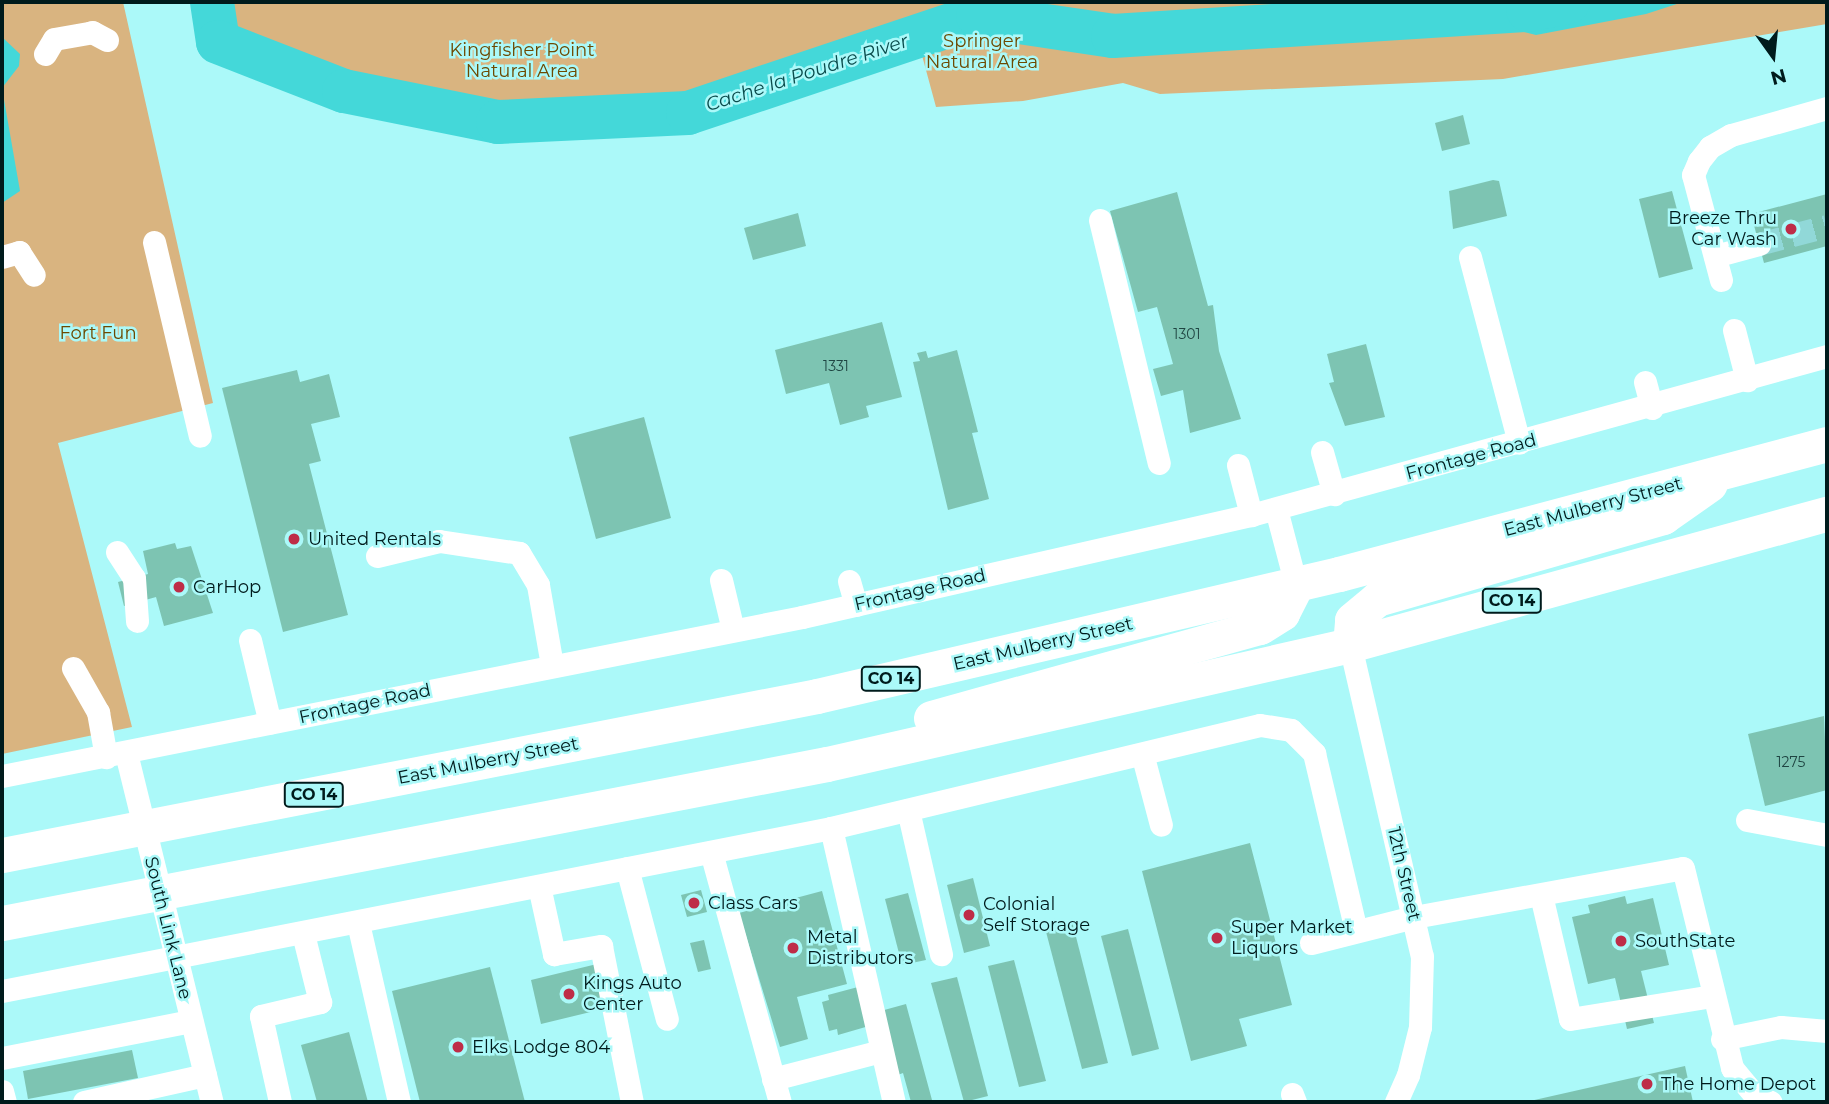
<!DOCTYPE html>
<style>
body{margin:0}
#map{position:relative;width:1829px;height:1104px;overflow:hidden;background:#abf9f9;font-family:Montserrat,sans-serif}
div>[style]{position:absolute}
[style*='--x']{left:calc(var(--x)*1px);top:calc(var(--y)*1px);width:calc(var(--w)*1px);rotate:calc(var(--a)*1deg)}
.green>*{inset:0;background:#d9b480}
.water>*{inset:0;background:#44d8d9}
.river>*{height:44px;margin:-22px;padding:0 22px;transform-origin:22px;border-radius:22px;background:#44d8d9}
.building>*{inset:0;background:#7dc4b2}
.minor-tunnel>*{height:23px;margin-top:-11.5px;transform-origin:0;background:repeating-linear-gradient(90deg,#91d8d8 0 23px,transparent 0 34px)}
.minor>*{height:23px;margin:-11.5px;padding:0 11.5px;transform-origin:11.5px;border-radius:11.5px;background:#fff}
.highway>*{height:35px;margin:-17.5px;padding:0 17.5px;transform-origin:17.5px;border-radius:17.5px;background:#fff}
.dots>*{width:19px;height:19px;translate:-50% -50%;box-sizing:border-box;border:4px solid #abf9f9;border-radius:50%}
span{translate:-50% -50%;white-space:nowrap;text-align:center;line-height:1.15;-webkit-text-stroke:5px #abf9f9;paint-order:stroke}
.number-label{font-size:14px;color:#1f4542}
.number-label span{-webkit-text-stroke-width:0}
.shield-label span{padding:2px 5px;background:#abf9f9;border:2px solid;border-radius:5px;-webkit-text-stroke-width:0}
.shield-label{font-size:16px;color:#001b1c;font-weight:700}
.park-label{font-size:18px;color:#6d4901}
.poi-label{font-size:18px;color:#001b1c}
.right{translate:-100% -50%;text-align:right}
.left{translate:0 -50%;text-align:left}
.street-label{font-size:18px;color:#001b1c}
.water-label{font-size:19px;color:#094b4c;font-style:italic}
.frame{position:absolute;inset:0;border:4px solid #001b1c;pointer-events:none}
.north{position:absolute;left:1738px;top:21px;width:70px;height:70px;-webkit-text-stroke:5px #abf9f9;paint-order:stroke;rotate:165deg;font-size:19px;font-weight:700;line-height:28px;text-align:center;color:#001b1c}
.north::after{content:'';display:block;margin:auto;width:24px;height:32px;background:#001b1c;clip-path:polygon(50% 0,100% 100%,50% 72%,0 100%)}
</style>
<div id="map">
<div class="green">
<i style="clip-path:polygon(2px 2px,123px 2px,213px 403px,58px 443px,132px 727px,2px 754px)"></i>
<i style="clip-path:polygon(212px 2px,1827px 2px,1827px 24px,1503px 79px,1160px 94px,1123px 83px,1023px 101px,936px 107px,917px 37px,688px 113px,498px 122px,344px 91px,218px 42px)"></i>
</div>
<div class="water">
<i style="clip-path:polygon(1514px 2px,1683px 2px,1646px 14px,1536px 35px,1458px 16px)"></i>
<i style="clip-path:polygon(2px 37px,20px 54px,19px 66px,2px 88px)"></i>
<i style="clip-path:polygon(2px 88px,20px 191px,2px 203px)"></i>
</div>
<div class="river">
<i style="--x:212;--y:2;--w:40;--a:81.5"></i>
<i style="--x:218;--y:42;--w:135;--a:21.3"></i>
<i style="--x:344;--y:91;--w:157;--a:11.4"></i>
<i style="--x:498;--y:122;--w:190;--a:-2.7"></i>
<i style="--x:688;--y:113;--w:306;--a:-18.5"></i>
<i style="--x:978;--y:16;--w:136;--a:8.4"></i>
<i style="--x:1113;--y:36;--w:416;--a:-3.6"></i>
<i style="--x:1528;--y:10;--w:41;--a:-11.3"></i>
</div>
<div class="building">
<i style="clip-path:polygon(1463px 115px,1470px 144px,1442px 151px,1435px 123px)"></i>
<i style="clip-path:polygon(1493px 180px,1499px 181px,1507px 216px,1453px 229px,1449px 191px)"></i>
<i style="clip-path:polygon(1672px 191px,1693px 269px,1659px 278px,1639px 199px)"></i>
<i style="clip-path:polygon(1177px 192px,1208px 306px,1213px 305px,1219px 351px,1241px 419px,1190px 433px,1183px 390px,1161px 396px,1153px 369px,1173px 364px,1157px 307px,1138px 312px,1110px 211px)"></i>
<i style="clip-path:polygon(1827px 194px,1827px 246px,1764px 263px,1751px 214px)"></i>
<i style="clip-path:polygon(798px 213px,806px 246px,753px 260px,744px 228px)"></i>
<i style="clip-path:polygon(882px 322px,902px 397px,866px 406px,869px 417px,840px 425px,829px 383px,786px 394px,775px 350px)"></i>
<i style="clip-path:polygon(1366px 344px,1385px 417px,1345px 426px,1329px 383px,1334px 382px,1327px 354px)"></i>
<i style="clip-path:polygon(957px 350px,978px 432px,972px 433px,989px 499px,948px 510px,913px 362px,920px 361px,917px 353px,926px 351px,928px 358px)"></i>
<i style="clip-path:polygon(297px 370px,300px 382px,329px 374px,340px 417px,311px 424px,321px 461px,309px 464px,348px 615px,283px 632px,222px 388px)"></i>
<i style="clip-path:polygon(644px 417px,671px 518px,596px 539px,569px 437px)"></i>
<i style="clip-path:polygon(175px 543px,177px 549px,191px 546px,213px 613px,164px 626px,156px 597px,124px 606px,118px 582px,148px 574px,143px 551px)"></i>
<i style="clip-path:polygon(1824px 716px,1827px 790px,1765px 806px,1748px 734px)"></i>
<i style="clip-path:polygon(1250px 843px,1292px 1005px,1239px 1019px,1247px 1046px,1191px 1061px,1142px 871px)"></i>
<i style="clip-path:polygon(973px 878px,990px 946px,964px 953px,947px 885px)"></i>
<i style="clip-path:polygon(701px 890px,707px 912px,687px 917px,681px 895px)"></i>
<i style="clip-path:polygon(822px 891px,847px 984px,797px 997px,808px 1039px,780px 1047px,739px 913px)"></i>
<i style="clip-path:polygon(908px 893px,926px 960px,902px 965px,885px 899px)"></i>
<i style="clip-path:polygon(1625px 896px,1627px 904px,1653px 898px,1669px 965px,1641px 971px,1654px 1023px,1627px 1029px,1615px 978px,1588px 984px,1572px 917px,1590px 913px,1588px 905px)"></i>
<i style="clip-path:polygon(1072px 921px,1108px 1063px,1082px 1069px,1045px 928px)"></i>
<i style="clip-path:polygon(1128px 929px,1159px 1049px,1132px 1056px,1101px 936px)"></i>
<i style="clip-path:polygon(704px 940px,711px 969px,698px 972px,690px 943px)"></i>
<i style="clip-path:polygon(1014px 960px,1046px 1081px,1019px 1087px,988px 966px)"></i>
<i style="clip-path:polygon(597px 964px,607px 1008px,541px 1024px,531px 980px)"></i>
<i style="clip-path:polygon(490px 967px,525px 1102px,420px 1102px,392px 991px)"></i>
<i style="clip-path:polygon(957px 977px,988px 1096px,964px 1102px,931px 983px)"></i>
<i style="clip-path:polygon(858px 987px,869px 1026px,838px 1035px,837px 1029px,829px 1031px,822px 1002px,829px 1000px,828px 995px)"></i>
<i style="clip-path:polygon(906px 1004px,932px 1100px,930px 1102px,911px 1102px,903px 1073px,895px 1076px,877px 1012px)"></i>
<i style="clip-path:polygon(349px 1032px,368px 1102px,317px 1102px,301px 1045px)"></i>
<i style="clip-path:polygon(132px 1050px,138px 1078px,28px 1099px,23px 1071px)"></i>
<i style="clip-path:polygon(1685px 1066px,1693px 1102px,1530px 1102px,1530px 1101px)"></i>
</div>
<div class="minor-tunnel">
<i style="--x:1759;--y:244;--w:70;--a:-14.8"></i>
</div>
<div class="minor">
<i style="--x:45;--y:54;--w:17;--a:-59"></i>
<i style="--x:54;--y:39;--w:39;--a:-10"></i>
<i style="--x:92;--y:32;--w:17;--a:28"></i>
<i style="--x:1100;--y:220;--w:250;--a:76.4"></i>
<i style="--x:154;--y:242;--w:199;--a:76.7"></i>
<i style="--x:1715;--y:256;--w:46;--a:-15.3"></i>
<i style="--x:2;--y:257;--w:18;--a:-16"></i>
<i style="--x:19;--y:252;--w:27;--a:57"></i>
<i style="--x:1470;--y:257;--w:192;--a:75.2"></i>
<i style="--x:1721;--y:280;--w:109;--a:-104.9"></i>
<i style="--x:1693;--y:175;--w:15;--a:-67"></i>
<i style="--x:1699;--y:161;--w:18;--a:-52"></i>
<i style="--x:1710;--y:147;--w:24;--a:-30"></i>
<i style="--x:1731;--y:135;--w:100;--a:-15.7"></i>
<i style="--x:1734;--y:330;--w:52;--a:75.4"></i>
<i style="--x:1645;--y:382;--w:27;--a:75"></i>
<i style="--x:1322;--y:452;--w:44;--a:74.1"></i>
<i style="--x:1238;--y:465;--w:52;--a:75.4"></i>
<i style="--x:1276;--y:509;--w:79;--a:75.3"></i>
<i style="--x:117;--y:552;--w:31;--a:57"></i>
<i style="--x:134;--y:578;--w:43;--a:86"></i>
<i style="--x:377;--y:556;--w:64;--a:-13.6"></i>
<i style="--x:439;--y:541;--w:81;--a:8.5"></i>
<i style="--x:519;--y:553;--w:37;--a:59"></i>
<i style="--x:538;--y:585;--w:81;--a:80.1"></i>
<i style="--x:721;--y:580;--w:51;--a:76.5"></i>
<i style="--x:849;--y:581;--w:25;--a:74"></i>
<i style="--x:250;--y:640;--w:85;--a:76.5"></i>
<i style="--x:1350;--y:645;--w:319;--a:77"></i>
<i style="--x:1422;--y:956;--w:71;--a:91.6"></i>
<i style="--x:1420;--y:1027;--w:49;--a:104"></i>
<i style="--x:1408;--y:1075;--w:30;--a:114"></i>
<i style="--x:73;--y:668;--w:51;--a:60.4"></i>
<i style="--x:98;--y:712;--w:46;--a:79.9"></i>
<i style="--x:126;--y:753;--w:359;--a:76.2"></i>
<i style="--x:1143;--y:757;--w:70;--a:75.2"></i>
<i style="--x:2;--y:776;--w:816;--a:-11.24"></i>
<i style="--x:802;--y:617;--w:460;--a:-12.8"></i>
<i style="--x:1251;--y:515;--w:598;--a:-15.43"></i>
<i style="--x:908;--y:810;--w:148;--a:77.1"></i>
<i style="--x:1747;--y:820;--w:81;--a:10.6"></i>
<i style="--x:831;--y:828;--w:281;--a:77.1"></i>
<i style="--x:711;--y:852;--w:259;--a:74.6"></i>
<i style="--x:627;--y:868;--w:156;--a:75.2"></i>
<i style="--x:539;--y:886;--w:70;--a:77.6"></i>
<i style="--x:554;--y:954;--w:48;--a:-9.7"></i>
<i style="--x:601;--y:946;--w:159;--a:78.8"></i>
<i style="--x:1541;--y:895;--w:127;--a:76.8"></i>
<i style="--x:1570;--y:1019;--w:144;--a:-9.2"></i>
<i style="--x:358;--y:923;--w:184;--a:77.1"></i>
<i style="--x:1311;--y:943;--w:106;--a:-14.2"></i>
<i style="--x:1414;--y:917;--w:273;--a:-10.3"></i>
<i style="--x:1683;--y:868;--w:206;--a:76.2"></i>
<i style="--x:1732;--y:1068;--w:35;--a:50"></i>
<i style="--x:1755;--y:1095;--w:17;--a:24"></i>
<i style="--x:2;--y:991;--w:845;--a:-11.12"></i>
<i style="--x:831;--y:828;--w:441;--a:-13.5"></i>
<i style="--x:1260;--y:725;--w:31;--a:9"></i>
<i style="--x:1291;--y:730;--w:33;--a:45"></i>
<i style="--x:1314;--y:753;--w:182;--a:76.7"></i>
<i style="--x:1722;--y:1039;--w:60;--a:-11.5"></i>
<i style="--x:1781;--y:1027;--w:46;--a:5"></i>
<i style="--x:2;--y:1058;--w:193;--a:-11.1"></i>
<i style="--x:773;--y:1079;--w:112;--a:-14.5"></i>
<i style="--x:2;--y:1091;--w:11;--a:75"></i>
<i style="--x:1292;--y:1094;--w:9;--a:69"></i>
<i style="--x:84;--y:1102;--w:124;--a:-12.6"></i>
<i style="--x:280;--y:1102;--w:88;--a:-102.5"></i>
<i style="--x:261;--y:1016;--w:61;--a:-13.3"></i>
<i style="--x:320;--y:1002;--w:70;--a:-104"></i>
</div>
<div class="highway">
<i style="--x:1350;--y:645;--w:25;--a:-85"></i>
<i style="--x:1352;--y:620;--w:33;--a:-40"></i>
<i style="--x:1377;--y:599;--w:298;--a:-16"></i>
<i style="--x:1663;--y:517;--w:57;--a:-35.1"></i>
<i style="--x:931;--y:718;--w:341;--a:-15.5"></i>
<i style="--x:1260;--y:627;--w:26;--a:-32"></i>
<i style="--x:1282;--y:613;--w:31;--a:-63"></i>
<i style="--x:2;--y:855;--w:830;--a:-11.04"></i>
<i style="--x:817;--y:696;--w:536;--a:-13.15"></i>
<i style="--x:1339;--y:574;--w:505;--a:-14.92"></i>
<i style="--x:2;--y:923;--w:840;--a:-10.91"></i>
<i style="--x:827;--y:764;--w:536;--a:-12.82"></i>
<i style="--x:1350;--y:645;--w:495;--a:-15.4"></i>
</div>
<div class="dots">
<i style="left:1791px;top:229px;background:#be2d48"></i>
<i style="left:294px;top:539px;background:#be2d48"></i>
<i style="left:179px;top:587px;background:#be2d48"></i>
<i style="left:694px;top:903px;background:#be2d48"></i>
<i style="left:969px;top:915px;background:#be2d48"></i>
<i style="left:1217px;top:938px;background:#be2d48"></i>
<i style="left:1621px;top:941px;background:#be2d48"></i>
<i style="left:793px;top:948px;background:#be2d48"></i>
<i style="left:569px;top:994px;background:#be2d48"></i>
<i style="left:458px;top:1047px;background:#be2d48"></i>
<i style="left:1647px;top:1084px;background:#be2d48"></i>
</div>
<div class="number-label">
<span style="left:1187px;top:334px">1301</span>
<span style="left:836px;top:366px">1331</span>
<span style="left:1791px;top:762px">1275</span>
</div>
<div class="shield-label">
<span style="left:1512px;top:601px">CO 14</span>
<span style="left:891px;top:679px">CO 14</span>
<span style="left:314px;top:795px">CO 14</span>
</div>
<div class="park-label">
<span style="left:982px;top:52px">Springer<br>Natural Area</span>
<span style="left:522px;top:61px">Kingfisher Point<br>Natural Area</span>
<span style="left:98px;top:333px">Fort Fun</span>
</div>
<div class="poi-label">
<span class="right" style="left:1777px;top:229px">Breeze Thru<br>Car Wash</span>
<span class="left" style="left:308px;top:539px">United Rentals</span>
<span class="left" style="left:193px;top:587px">CarHop</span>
<span class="left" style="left:708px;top:903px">Class Cars</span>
<span class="left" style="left:983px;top:915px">Colonial<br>Self Storage</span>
<span class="left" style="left:1231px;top:938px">Super Market<br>Liquors</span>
<span class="left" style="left:807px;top:948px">Metal<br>Distributors</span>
<span class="left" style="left:1635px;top:941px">SouthState</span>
<span class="left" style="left:583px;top:994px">Kings Auto<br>Center</span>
<span class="left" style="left:472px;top:1047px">Elks Lodge 804</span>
<span class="left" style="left:1661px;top:1084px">The Home Depot</span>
</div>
<div class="street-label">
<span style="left:1471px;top:457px;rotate:-15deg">Frontage Road</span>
<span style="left:1593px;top:507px;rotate:-15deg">East Mulberry Street</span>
<span style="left:920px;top:590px;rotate:-13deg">Frontage Road</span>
<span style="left:1043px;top:644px;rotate:-13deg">East Mulberry Street</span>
<span style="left:365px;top:704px;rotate:-12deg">Frontage Road</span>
<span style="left:488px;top:761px;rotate:-11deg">East Mulberry Street</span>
<span style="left:1404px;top:874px;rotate:77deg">12th Street</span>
<span style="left:168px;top:928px;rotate:76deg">South Link Lane</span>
</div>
<div class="water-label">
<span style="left:807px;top:73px;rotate:-18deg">Cache la Poudre River</span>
</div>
<div class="frame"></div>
<div class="north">N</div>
</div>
